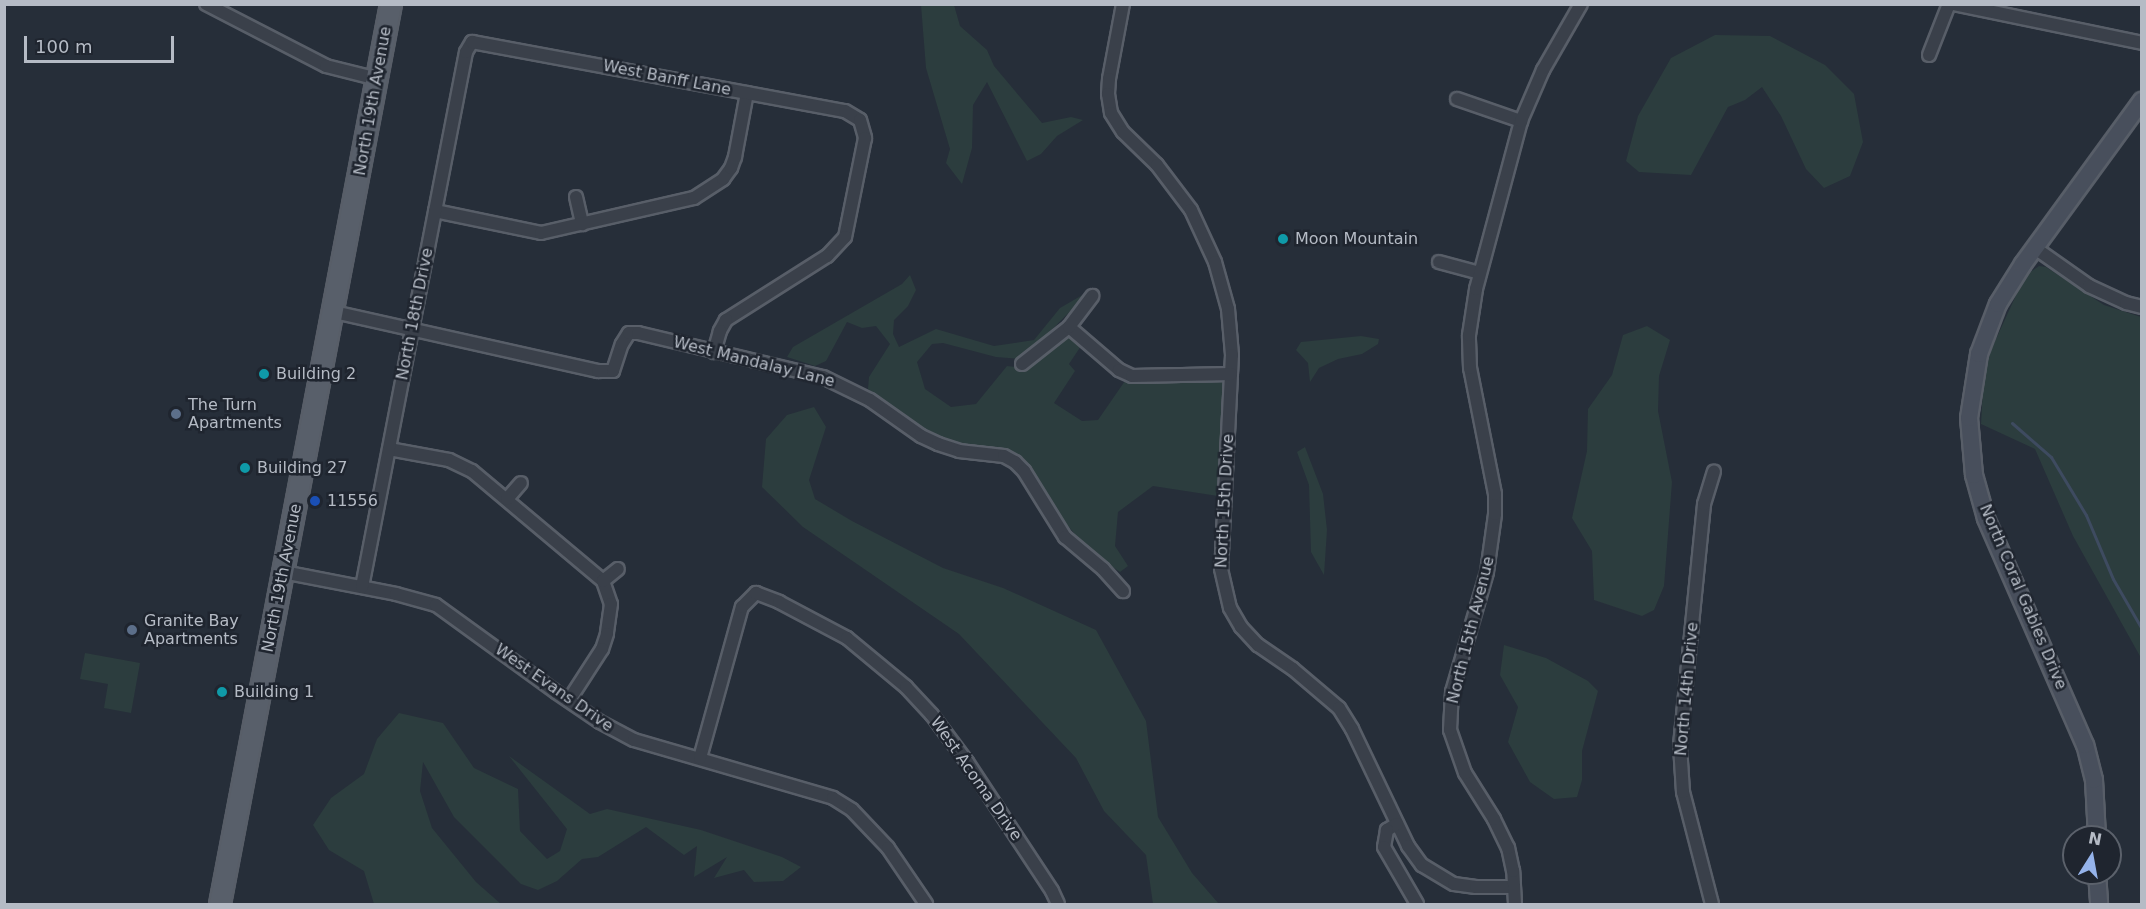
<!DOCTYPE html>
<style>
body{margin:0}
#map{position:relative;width:2146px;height:909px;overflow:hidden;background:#262e39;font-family:"DejaVu Sans",sans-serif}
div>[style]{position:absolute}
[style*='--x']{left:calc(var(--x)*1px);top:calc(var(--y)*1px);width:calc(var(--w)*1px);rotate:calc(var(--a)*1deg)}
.green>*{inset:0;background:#2c3d3e}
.stream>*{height:3px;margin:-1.5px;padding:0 1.5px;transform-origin:1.5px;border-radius:1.5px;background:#3e4b60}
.roads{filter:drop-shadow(2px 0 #585e68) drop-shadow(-2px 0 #585e68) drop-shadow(0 2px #585e68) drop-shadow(0 -2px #585e68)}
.street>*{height:12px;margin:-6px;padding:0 6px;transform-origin:6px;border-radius:6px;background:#3a404a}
.secondary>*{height:16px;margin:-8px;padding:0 8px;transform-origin:8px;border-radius:8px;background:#484f5c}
.primary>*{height:20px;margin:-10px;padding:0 10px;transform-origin:10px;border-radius:10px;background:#585f6a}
.dots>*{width:16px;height:16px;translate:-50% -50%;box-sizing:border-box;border:3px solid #1f252f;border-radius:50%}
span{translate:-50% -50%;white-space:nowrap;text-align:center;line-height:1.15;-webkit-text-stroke:5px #1f252f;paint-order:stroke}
.street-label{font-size:16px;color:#b5bbc5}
.poi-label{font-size:16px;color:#b5bbc5}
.left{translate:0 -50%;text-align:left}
.frame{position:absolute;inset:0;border:6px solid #b5bbc5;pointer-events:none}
.north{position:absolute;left:2062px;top:825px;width:60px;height:60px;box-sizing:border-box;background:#1f252f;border:2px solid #5b616b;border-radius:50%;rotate:11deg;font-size:16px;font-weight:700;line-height:24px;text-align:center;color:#b5bbc5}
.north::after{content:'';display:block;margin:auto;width:21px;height:27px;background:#95b3ea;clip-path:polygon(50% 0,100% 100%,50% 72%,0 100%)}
.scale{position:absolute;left:24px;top:36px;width:150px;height:27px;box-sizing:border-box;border:3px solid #b5bbc5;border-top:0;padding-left:8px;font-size:18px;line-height:21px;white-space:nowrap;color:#b5bbc5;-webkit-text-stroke:4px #1f252f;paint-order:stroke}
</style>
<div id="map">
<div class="green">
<i style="clip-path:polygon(921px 5px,954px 5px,960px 26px,987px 50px,994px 66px,1042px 123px,1071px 117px,1083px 120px,1057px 136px,1041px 154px,1027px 161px,987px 82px,973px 105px,972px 148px,962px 184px,946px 163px,950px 149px,926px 68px)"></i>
<i style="clip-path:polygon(1715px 35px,1770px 36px,1825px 65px,1854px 94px,1863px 142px,1850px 176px,1824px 188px,1806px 169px,1781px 116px,1762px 87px,1745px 100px,1728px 107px,1691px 175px,1639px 172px,1626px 161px,1638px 116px,1671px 58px)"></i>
<i style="clip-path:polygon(2039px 266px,2046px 267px,2104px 305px,2141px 317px,2141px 658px,2073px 536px,2035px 449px,1981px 424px,1983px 387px,1990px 352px,2018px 291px,2029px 273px)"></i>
<i style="clip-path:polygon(910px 275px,916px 290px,908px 306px,894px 320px,893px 334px,899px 347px,936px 329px,994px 346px,1034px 340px,1060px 308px,1091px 290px,1023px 359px,996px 357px,943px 343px,932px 344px,917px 362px,925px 389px,951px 407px,976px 404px,1007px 366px,1026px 368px,1062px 335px,1071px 336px,1081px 346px,1069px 364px,1075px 371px,1054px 403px,1082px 421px,1098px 420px,1127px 378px,1219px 380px,1223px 382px,1218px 496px,1153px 486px,1118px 512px,1115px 546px,1128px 566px,1120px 572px,1088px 550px,1079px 539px,1058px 514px,1039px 479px,1018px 458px,1005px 451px,953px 443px,914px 424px,868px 389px,869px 377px,890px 344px,876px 326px,862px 328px,847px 322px,826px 361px,815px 366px,787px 357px,793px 347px,902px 284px)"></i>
<i style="clip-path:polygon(1647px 326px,1670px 340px,1659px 376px,1658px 411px,1672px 482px,1664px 586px,1654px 610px,1642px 616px,1594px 600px,1592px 551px,1572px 518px,1587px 451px,1588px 409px,1612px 375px,1623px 335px)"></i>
<i style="clip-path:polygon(1361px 336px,1379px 339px,1378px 344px,1362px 354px,1338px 359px,1319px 368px,1310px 382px,1308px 363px,1296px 350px,1301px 342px)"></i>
<i style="clip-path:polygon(814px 407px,826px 427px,809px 480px,815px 499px,852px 521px,943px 568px,1003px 588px,1096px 630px,1146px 721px,1158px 817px,1192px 873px,1219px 904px,1153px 904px,1146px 855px,1104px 811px,1076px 758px,959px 634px,803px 527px,762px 487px,766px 439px,787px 415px)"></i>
<i style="clip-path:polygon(1305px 447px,1323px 494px,1327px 530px,1324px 575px,1311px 552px,1309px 485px,1297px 452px)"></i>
<i style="clip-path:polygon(1504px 645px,1546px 658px,1588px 681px,1598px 691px,1582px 751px,1582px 780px,1577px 797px,1554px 799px,1530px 782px,1508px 742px,1518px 707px,1500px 675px)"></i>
<i style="clip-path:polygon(85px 653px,140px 663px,131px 713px,104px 708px,108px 684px,80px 679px)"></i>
<i style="clip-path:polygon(399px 713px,443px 723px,474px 768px,518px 789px,520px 831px,547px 859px,560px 851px,567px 829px,509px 756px,590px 814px,607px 809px,701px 830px,782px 857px,801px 867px,783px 881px,754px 882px,744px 870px,714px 878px,727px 857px,694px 877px,697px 846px,684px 855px,646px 827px,598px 857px,582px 859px,557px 881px,538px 890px,521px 884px,454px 817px,423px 762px,420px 791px,432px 828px,476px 882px,501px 904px,374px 904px,364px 871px,329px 850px,313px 825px,331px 798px,364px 774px,377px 739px)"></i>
</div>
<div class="stream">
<i style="--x:2012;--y:423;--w:52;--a:41.1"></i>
<i style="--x:2051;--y:457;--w:68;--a:58.9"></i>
<i style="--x:2086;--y:515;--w:69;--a:67.1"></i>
<i style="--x:2113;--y:579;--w:58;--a:59.9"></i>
</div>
<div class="roads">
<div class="street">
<i style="--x:206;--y:4;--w:135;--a:27.3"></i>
<i style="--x:326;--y:66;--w:54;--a:14"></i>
<i style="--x:1123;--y:4;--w:76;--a:100.6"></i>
<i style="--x:1109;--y:79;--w:15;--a:94"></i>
<i style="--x:1108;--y:94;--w:19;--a:81"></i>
<i style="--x:1111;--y:113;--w:22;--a:58"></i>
<i style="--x:1123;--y:132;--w:47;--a:44.1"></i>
<i style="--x:1157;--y:165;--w:56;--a:52.9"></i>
<i style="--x:1191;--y:210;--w:57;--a:65.2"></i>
<i style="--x:1215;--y:262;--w:49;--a:74.5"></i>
<i style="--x:1228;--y:309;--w:46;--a:85"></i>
<i style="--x:1232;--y:355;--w:214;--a:92.9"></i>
<i style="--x:1221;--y:569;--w:40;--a:77"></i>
<i style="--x:1230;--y:608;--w:22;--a:60"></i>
<i style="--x:1241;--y:627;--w:25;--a:47"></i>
<i style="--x:1258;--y:645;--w:42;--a:34.4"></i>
<i style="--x:1293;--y:669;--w:60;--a:40.3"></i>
<i style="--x:1339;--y:708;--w:25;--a:58"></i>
<i style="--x:1352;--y:729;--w:130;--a:64.4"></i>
<i style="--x:1408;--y:846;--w:24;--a:54"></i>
<i style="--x:1422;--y:865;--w:37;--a:31"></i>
<i style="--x:1454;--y:884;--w:22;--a:8"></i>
<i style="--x:1476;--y:887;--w:38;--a:0"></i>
<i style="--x:1954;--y:4;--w:192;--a:11.7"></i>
<i style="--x:1929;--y:55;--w:55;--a:-68.6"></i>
<i style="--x:1457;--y:99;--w:68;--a:19"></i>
<i style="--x:576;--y:197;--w:28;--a:77"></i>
<i style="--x:435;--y:211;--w:108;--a:11.7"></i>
<i style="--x:541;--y:233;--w:157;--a:-12.9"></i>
<i style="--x:694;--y:198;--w:35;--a:-33"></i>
<i style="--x:723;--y:179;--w:14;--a:-54"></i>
<i style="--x:731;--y:168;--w:12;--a:-70"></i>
<i style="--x:735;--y:157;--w:65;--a:-79.4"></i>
<i style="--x:2035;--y:248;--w:66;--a:35.1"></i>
<i style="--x:2089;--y:286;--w:41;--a:24.7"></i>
<i style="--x:2126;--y:303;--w:16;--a:14"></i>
<i style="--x:1439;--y:262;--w:42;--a:15"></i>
<i style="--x:334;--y:312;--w:271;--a:12.6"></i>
<i style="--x:598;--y:371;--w:15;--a:0"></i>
<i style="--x:613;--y:371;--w:28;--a:-72"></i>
<i style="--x:622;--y:344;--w:13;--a:-58"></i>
<i style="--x:629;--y:333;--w:9;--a:0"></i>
<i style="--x:638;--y:333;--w:190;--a:13.4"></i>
<i style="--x:823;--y:377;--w:52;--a:26.1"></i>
<i style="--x:870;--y:400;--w:62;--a:35.2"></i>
<i style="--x:921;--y:436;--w:19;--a:25"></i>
<i style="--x:938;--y:444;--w:22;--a:18"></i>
<i style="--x:959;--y:451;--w:45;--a:6.3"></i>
<i style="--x:1004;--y:456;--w:13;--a:29"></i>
<i style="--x:1015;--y:462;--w:13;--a:45"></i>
<i style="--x:1024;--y:471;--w:78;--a:58.2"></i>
<i style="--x:1065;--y:537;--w:50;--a:40.1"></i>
<i style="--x:1103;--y:569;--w:30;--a:48"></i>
<i style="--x:1069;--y:327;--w:66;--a:40.7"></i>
<i style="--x:1119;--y:370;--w:14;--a:25"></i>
<i style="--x:1132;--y:376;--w:99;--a:-1.2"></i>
<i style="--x:1022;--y:364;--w:60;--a:-38.2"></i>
<i style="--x:1069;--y:327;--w:39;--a:-53"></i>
<i style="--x:389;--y:449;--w:61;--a:10.4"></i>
<i style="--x:449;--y:460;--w:25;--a:26"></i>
<i style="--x:472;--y:471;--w:171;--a:40"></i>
<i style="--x:603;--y:581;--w:24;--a:71"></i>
<i style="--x:611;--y:604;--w:30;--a:98"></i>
<i style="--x:607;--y:634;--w:16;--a:108"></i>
<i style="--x:602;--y:649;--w:61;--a:122.9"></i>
<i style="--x:507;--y:499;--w:21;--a:-49"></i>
<i style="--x:283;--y:572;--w:115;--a:11"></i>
<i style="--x:396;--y:594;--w:41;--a:15.4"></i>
<i style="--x:436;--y:605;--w:148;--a:35.9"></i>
<i style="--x:556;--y:692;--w:53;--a:34.3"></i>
<i style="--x:600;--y:722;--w:38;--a:28"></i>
<i style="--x:634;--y:740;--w:207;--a:16.2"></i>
<i style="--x:833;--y:798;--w:22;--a:32"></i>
<i style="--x:852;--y:810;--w:52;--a:46.5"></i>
<i style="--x:888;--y:848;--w:68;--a:55.8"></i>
<i style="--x:603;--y:581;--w:19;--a:-39"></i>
<i style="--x:362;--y:587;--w:545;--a:-79"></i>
<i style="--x:466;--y:52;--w:12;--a:-59"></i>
<i style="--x:472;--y:42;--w:379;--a:10.5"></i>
<i style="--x:845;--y:111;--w:17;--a:31"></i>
<i style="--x:860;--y:120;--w:19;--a:74"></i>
<i style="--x:865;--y:138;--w:101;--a:101.4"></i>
<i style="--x:845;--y:237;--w:26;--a:133"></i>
<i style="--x:827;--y:256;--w:120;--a:147.6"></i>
<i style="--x:726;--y:320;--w:13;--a:119"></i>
<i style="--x:720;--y:331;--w:22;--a:106"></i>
<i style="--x:700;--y:758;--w:157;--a:-74.5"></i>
<i style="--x:742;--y:607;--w:20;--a:-45"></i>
<i style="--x:756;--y:593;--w:25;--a:21"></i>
<i style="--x:779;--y:602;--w:77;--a:27.9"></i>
<i style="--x:847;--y:638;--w:77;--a:39.7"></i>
<i style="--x:906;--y:687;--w:38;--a:47"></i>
<i style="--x:932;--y:715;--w:59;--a:53.3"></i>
<i style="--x:967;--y:762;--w:154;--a:56.6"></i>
<i style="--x:1052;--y:891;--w:14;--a:65"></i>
<i style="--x:1397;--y:824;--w:12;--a:149"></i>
<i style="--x:1387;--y:830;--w:17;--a:100"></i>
<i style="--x:1384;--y:847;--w:66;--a:59.9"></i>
<i style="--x:1515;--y:904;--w:33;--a:-93"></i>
<i style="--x:1513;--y:871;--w:24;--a:-102"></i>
<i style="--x:1508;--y:848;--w:32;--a:-116"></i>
<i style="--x:1494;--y:819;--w:54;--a:-122.2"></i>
<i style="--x:1465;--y:773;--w:46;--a:-109.2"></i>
<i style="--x:1450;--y:730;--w:38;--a:-87"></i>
<i style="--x:1452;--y:692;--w:125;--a:-73.7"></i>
<i style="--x:1487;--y:572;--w:59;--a:-82.1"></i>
<i style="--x:1495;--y:514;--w:20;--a:-90"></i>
<i style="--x:1495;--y:494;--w:128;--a:-101.2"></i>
<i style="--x:1470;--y:368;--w:33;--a:-92"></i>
<i style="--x:1469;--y:335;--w:47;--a:-81.3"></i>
<i style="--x:1476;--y:289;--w:174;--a:-75"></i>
<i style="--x:1521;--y:121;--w:56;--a:-66.7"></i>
<i style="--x:1543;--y:70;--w:76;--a:-60.1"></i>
<i style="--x:1712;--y:904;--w:116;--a:-104.5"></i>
<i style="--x:1683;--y:792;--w:47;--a:-93.7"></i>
<i style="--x:1680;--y:745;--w:242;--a:-84.3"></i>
<i style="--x:1704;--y:504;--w:34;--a:-73"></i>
</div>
<div class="secondary">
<i style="--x:2097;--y:837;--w:57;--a:-93"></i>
<i style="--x:2094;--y:780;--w:36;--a:-104"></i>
<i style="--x:2085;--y:745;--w:248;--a:-113.6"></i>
<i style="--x:1986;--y:518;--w:45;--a:-105.6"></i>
<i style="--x:1974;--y:475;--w:57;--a:-95"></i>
<i style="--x:1969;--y:418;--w:65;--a:-81.1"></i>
<i style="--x:1979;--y:354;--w:53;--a:-69.2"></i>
<i style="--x:1998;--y:304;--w:47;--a:-58"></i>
<i style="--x:2023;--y:264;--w:202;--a:-53.9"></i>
<i style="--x:2097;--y:873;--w:31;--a:86"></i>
</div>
<div class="primary">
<i style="--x:220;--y:904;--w:916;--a:-79.24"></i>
</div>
</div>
<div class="dots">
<i style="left:1283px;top:239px;background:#0f9aa8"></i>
<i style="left:264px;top:374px;background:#0f9aa8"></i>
<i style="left:176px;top:414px;background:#5c6f8a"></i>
<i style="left:245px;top:468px;background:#0f9aa8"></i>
<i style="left:315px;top:501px;background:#1a4fb4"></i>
<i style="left:132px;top:630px;background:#5c6f8a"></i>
<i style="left:222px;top:692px;background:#0f9aa8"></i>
</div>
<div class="street-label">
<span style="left:667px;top:78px;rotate:11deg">West Banff Lane</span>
<span style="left:373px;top:101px;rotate:-80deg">North 19th Avenue</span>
<span style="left:415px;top:314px;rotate:-79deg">North 18th Drive</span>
<span style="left:754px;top:362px;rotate:14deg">West Mandalay Lane</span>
<span style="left:1225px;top:501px;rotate:-87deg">North 15th Drive</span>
<span style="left:282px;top:578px;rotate:-79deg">North 19th Avenue</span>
<span style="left:2023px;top:597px;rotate:67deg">North Coral Gables Drive</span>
<span style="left:1471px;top:630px;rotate:-76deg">North 15th Avenue</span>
<span style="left:554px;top:688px;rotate:35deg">West Evans Drive</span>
<span style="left:1687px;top:689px;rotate:-85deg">North 14th Drive</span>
<span style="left:976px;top:779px;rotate:55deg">West Acoma Drive</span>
</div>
<div class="poi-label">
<span class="left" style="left:1295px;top:239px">Moon Mountain</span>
<span class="left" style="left:276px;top:374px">Building 2</span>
<span class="left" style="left:188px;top:414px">The Turn<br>Apartments</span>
<span class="left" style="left:257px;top:468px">Building 27</span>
<span class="left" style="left:327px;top:501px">11556</span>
<span class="left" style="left:144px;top:630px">Granite Bay<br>Apartments</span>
<span class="left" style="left:234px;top:692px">Building 1</span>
</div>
<div class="frame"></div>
<div class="north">N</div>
<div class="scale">100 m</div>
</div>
